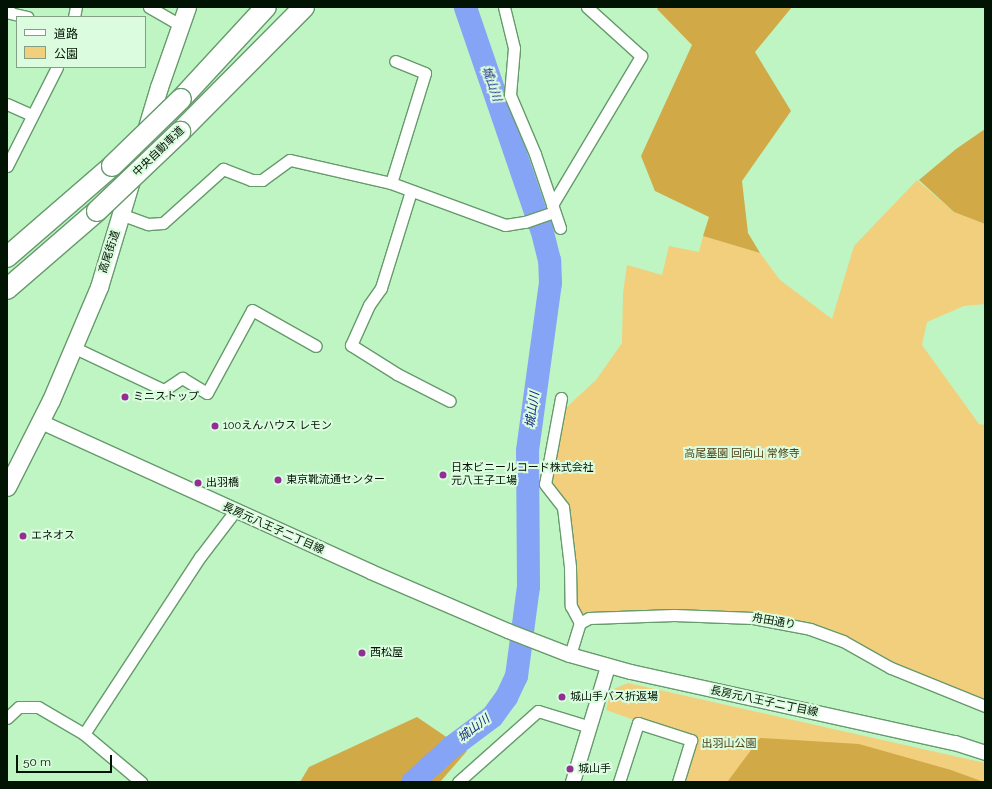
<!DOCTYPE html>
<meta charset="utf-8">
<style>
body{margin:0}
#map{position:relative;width:992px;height:789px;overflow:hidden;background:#bef5c3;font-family:Raleway,"Noto Sans JP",sans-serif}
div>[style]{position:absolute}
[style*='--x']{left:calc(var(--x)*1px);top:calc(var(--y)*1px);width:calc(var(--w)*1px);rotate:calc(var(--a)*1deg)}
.green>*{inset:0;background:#f2cf7d}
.forest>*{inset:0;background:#d1aa47}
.river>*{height:23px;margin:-11.5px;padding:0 11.5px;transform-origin:11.5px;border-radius:11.5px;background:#85a4f6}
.roads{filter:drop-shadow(1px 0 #669a6c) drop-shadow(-1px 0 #669a6c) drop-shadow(0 1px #669a6c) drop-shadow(0 -1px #669a6c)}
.minor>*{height:11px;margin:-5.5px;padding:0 5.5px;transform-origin:5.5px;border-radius:5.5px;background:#fff}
.tertiary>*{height:14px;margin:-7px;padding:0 7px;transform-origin:7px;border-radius:7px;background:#fff}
.primary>*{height:17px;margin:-8.5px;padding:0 8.5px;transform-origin:8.5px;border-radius:8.5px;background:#fff}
.motorway>*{height:20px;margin:-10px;padding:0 10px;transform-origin:10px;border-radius:10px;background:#fff}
.bridges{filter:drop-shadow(1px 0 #669a6c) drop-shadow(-1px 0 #669a6c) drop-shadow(0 1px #669a6c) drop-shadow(0 -1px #669a6c)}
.motorway-bridge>*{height:20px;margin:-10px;padding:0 10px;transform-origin:10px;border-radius:10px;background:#fff}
.dots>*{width:11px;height:11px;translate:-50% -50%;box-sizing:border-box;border:2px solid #dbfcde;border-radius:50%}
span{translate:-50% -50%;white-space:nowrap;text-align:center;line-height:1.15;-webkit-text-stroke:4px #dbfcde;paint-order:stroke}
.street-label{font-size:11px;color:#011303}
.poi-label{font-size:11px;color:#011303}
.left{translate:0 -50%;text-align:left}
.park-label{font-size:11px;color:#4e3e15}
.water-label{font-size:12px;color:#142682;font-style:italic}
.frame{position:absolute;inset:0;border:8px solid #011303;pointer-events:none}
.legend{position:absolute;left:16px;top:16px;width:130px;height:52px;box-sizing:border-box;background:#dbfcde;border:1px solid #849f86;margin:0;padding:5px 7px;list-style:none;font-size:12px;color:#011303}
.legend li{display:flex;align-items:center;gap:8px;height:20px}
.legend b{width:20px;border:1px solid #849f86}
.scale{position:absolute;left:16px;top:755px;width:96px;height:18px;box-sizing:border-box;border:2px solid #011303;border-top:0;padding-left:5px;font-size:12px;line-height:14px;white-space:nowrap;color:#011303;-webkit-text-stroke:3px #dbfcde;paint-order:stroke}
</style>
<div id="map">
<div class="green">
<i style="clip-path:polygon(917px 180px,954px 212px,985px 224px,985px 304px,964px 306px,927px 322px,922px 345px,979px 424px,985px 425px,985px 706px,843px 641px,753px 618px,577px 616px,574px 560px,549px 481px,555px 418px,596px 380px,622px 343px,623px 293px,627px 265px,662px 275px,669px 246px,699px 252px,703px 236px,760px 253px,780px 280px,832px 319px,854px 246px)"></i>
<i style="clip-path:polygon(628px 683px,985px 763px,985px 782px,678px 782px,691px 740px,606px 710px,611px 690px)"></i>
</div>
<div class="forest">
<i style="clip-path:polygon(659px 7px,792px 7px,755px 52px,791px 111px,742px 181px,748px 233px,760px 253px,703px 236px,709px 217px,655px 191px,641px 156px,692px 45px,657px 9px)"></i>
<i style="clip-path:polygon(985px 129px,985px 224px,954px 212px,919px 180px,956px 149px)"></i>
<i style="clip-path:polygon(417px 717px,467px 751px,440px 782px,300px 782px,309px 767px)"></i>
<i style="clip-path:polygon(760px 738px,859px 744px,951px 770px,984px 782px,724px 782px,728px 781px)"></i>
</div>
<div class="river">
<i style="--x:412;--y:782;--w:54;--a:-42"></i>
<i style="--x:452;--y:746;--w:50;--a:-36.9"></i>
<i style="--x:492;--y:716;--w:24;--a:-54"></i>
<i style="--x:506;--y:697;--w:23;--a:-65"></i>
<i style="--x:516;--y:676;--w:91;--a:-82.4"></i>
<i style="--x:528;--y:586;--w:136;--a:-90.4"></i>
<i style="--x:527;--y:450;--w:169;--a:-82.2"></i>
<i style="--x:550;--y:283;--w:23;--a:-92"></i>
<i style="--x:549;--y:260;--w:32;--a:-104"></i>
<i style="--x:541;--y:229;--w:235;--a:-108.9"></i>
</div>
<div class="roads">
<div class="minor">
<i style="--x:8;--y:7;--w:6;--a:72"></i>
<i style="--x:10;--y:13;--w:18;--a:13"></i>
<i style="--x:149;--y:7;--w:34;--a:30"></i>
<i style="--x:504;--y:7;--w:42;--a:76.3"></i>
<i style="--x:514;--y:48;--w:47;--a:94.9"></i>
<i style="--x:510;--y:95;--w:64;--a:67"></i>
<i style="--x:535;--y:154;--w:78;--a:71.3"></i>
<i style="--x:74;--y:17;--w:10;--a:-79"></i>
<i style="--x:7;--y:104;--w:27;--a:24"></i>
<i style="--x:7;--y:166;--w:111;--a:-63.2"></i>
<i style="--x:391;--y:183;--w:115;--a:-72.8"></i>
<i style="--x:425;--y:73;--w:32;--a:-158"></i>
<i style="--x:411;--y:191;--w:102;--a:107.2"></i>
<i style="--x:381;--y:288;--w:21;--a:125"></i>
<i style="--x:369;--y:305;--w:44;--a:114.2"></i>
<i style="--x:351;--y:345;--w:54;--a:32.2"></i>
<i style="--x:397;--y:374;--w:59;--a:27"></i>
<i style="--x:552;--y:205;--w:174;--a:-59.1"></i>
<i style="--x:641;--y:56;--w:73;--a:-137.8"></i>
<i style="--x:123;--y:215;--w:27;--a:20"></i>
<i style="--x:148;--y:224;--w:15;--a:-4"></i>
<i style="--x:163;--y:223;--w:81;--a:-42"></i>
<i style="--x:223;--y:169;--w:30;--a:21"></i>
<i style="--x:251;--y:180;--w:11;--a:0"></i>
<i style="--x:262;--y:180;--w:34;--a:-36"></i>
<i style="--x:290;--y:160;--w:104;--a:12.8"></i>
<i style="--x:391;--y:183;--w:121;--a:20.2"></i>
<i style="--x:505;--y:225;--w:20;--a:-9"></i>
<i style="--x:525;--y:222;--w:31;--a:-19"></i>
<i style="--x:75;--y:348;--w:98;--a:25.3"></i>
<i style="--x:164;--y:390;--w:22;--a:-34"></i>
<i style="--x:182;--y:378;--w:29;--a:31"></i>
<i style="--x:207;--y:393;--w:94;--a:-61.5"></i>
<i style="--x:252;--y:310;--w:73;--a:29.4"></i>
<i style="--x:561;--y:398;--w:87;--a:100.5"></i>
<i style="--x:545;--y:484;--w:29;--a:52"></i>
<i style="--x:563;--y:507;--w:60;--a:83.3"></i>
<i style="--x:570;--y:567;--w:39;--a:89"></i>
<i style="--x:571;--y:606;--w:19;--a:62"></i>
<i style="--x:570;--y:655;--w:34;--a:-73"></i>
<i style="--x:580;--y:623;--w:10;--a:-29"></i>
<i style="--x:589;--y:618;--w:85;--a:-2"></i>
<i style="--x:674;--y:615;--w:79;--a:2.2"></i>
<i style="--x:753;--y:618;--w:58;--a:10.9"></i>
<i style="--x:810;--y:629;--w:35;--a:20"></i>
<i style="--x:843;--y:641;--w:55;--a:29.4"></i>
<i style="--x:891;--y:668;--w:101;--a:22"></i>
<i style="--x:7;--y:718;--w:16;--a:-43"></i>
<i style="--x:19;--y:707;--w:19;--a:0"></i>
<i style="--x:38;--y:707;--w:53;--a:30.4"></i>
<i style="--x:84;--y:734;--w:75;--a:40.1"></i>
<i style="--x:84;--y:734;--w:212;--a:-56.8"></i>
<i style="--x:200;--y:557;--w:58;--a:-52.7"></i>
<i style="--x:458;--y:782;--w:107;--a:-41.6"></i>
<i style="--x:538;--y:711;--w:54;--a:17.1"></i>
<i style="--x:619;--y:782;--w:62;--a:-72.1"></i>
<i style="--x:638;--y:723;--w:56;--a:17.8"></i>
<i style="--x:691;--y:740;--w:44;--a:107.2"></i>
</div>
<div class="tertiary">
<i style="--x:41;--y:422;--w:362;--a:24.4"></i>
<i style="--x:371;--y:572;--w:149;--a:23.3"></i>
<i style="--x:508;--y:631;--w:66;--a:21.2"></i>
<i style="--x:570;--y:655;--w:63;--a:15.6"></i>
<i style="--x:631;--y:672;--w:332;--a:12.4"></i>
<i style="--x:955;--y:743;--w:32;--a:18"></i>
<i style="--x:573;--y:782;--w:120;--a:-73.1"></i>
</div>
<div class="primary">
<i style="--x:7;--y:487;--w:97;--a:-63.2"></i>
<i style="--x:51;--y:400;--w:123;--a:-67"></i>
<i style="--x:99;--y:287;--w:209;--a:-73.3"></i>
<i style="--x:159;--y:87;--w:85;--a:-70.7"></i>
</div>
<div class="motorway">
<i style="--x:181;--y:99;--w:125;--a:-47.3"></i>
<i style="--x:180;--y:132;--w:176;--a:-45.2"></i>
<i style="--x:7;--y:257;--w:139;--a:-40.9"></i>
<i style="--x:7;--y:289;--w:119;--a:-40.9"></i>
</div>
</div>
<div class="bridges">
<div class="motorway-bridge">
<i style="--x:112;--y:166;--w:96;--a:-44.2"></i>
<i style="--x:97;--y:211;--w:115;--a:-43.6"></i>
</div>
</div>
<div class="dots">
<i style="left:125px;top:397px;background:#932e94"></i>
<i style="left:215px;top:426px;background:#932e94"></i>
<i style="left:443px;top:475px;background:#932e94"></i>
<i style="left:278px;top:480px;background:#932e94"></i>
<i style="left:198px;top:483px;background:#932e94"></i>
<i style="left:23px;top:536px;background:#932e94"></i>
<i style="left:362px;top:653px;background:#932e94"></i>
<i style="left:562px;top:697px;background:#932e94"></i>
<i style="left:570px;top:769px;background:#932e94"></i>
</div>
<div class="street-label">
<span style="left:159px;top:152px;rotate:-44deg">中央自動車道</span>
<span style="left:110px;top:252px;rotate:-72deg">高尾街道</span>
<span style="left:273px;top:529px;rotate:24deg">長房元八王子二丁目線</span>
<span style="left:774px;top:622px;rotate:10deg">舟田通り</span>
<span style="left:764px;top:702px;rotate:12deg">長房元八王子二丁目線</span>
</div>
<div class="poi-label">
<span class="left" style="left:133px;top:397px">ミニストップ</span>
<span class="left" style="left:223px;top:426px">100えんハウス レモン</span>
<span class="left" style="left:451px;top:475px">日本ビニールコード株式会社<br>元八王子工場</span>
<span class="left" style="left:286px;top:480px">東京靴流通センター</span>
<span class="left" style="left:206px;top:483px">出羽橋</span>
<span class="left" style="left:31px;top:536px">エネオス</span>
<span class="left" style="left:370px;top:653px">西松屋</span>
<span class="left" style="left:570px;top:697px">城山手バス折返場</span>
<span class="left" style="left:578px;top:769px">城山手</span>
</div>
<div class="park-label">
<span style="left:742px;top:454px">高尾墓園 回向山 常修寺</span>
<span style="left:729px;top:744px">出羽山公園</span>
</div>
<div class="water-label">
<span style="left:491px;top:84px;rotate:71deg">城山川</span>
<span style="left:533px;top:410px;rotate:-82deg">城山川</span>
<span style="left:474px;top:729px;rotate:-37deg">城山川</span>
</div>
<div class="frame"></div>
<ul class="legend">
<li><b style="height:5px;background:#fff"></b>道路</li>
<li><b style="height:11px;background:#f2cf7d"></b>公園</li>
</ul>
<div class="scale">50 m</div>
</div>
